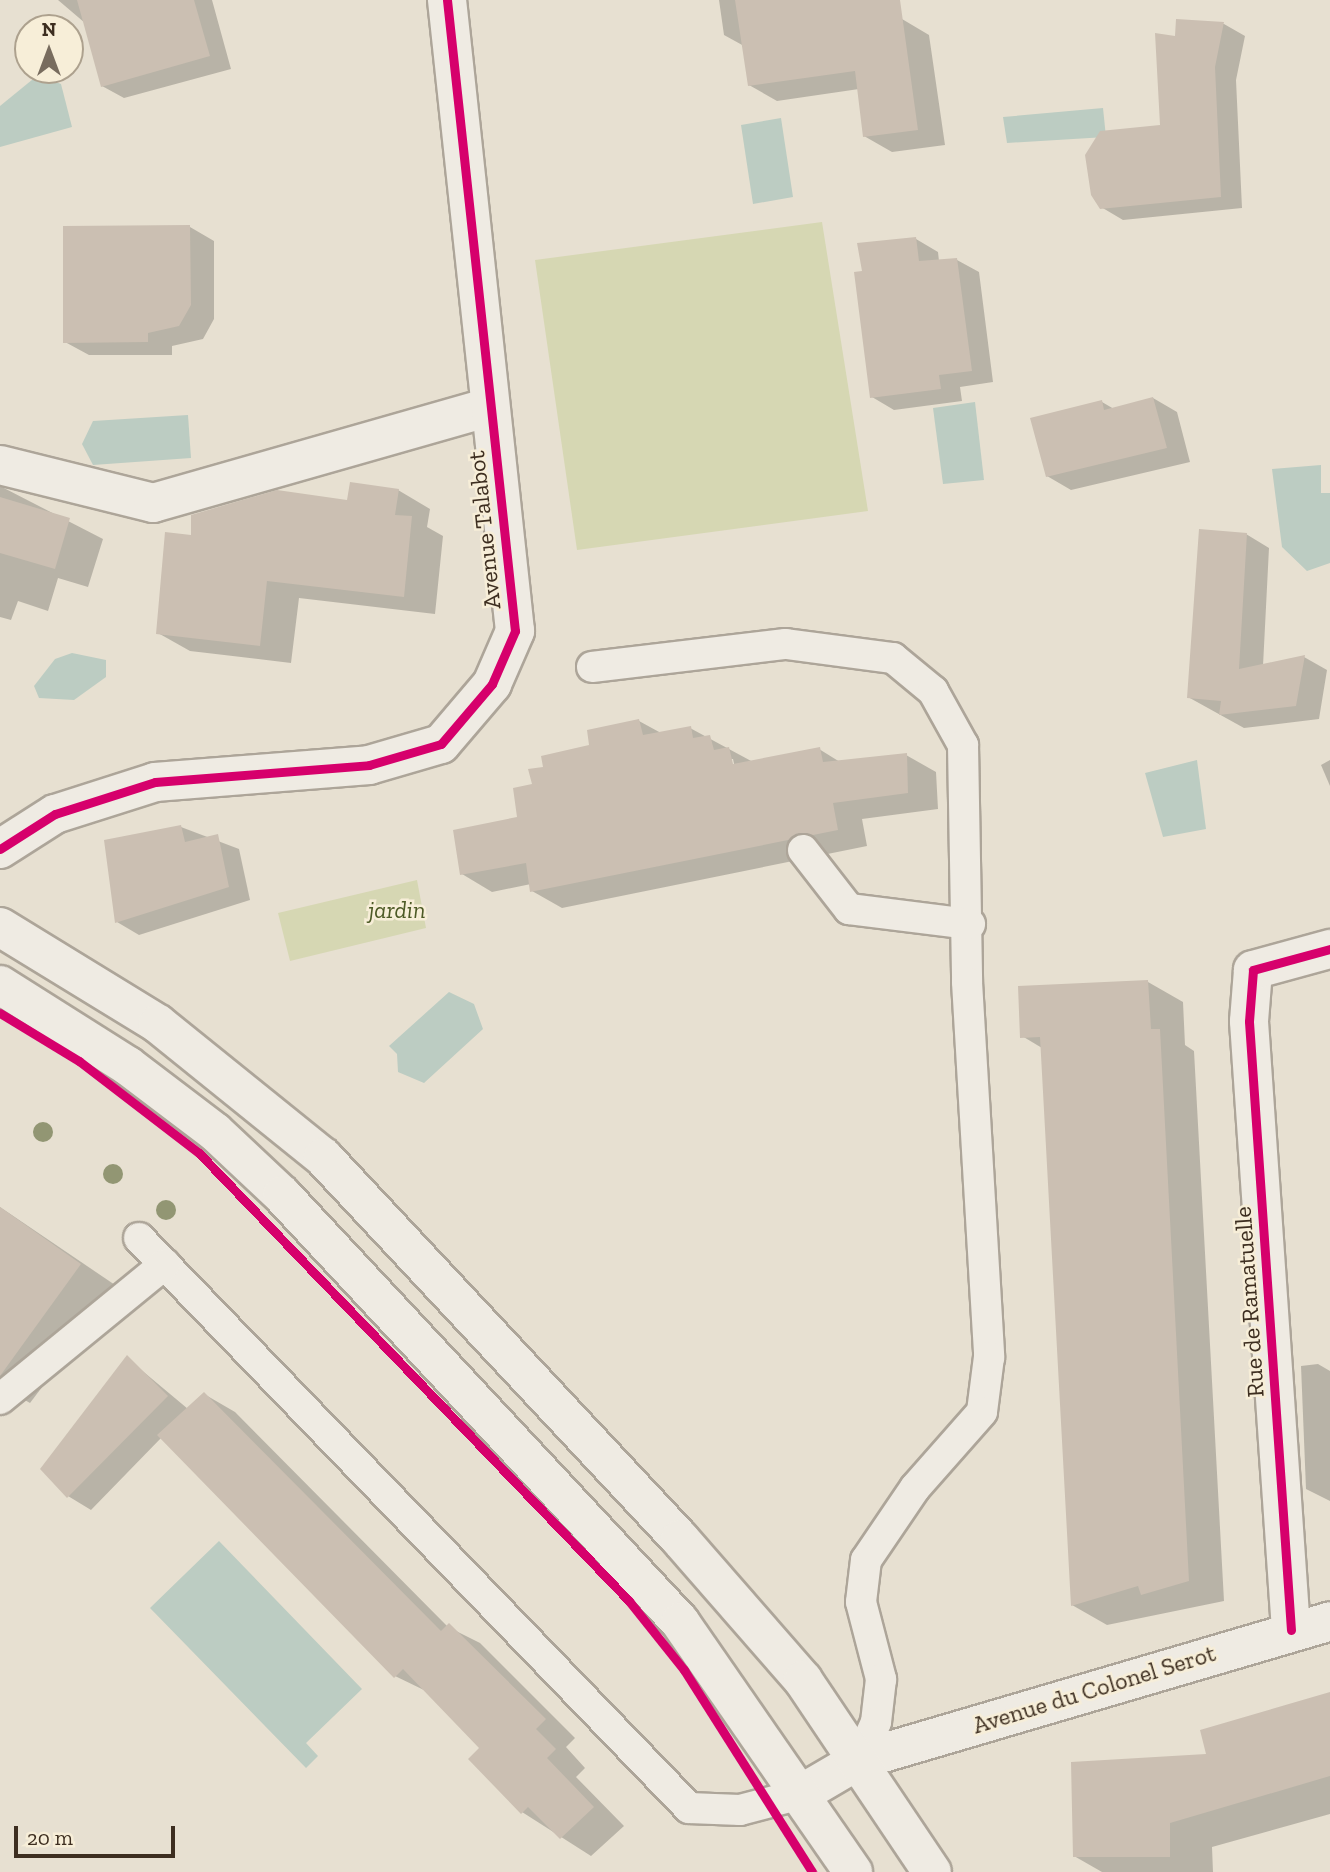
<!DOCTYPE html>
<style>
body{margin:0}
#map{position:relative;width:1330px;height:1872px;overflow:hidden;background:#e7e0d1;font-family:"Zilla Slab",serif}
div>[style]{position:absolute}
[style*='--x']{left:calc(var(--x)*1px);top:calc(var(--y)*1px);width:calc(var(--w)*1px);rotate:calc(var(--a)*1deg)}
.green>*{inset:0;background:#d6d7b3}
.water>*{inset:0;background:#bcccc2}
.shadow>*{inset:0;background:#0003}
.building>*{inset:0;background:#cbbfb2}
.roads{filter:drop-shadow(2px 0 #ada599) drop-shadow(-2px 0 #ada599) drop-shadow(0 2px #ada599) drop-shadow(0 -2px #ada599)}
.service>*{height:30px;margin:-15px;padding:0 15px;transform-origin:15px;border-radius:15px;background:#efebe3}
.minor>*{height:38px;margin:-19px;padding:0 19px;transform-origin:19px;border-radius:19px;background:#efebe3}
.secondary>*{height:38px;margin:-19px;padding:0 19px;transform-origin:19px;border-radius:19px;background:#efebe3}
.cycleway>*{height:9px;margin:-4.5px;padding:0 4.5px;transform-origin:4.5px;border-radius:4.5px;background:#d6006c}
.trees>*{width:20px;height:20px;margin:-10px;border-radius:50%;background:#929673}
span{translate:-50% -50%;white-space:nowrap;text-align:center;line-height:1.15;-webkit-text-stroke:5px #f7eed8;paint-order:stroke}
.street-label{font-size:24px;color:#3d2e20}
.park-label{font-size:24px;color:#4d5a26;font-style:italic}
.north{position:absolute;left:14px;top:14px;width:70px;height:70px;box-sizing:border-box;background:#f7eed8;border:2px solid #ada18e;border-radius:50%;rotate:0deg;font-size:19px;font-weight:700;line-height:28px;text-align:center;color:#3d2e20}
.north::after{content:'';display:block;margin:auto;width:24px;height:32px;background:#786c5e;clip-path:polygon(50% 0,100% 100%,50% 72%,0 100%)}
.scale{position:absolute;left:14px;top:1826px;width:161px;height:32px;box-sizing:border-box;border:4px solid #3d2e20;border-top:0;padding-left:9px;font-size:21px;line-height:24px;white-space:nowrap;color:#3d2e20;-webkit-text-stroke:5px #f7eed8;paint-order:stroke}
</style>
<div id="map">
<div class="green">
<i style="clip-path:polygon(822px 222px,868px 511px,577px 550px,535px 260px)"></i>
<i style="clip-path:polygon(417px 880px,426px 928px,290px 961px,278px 913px)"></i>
</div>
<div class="water">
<i style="clip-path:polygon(38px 75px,61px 84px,72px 127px,0 147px,0 106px)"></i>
<i style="clip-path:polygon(1103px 108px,1106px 137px,1007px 143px,1003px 117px)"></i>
<i style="clip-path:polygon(781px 118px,793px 197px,753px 204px,741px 125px)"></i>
<i style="clip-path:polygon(975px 402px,984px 480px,943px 484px,933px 408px)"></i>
<i style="clip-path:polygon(188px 415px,191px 458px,93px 465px,82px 444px,93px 421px)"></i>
<i style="clip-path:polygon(1321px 465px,1321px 493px,1330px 493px,1330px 563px,1307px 571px,1282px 547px,1272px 469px)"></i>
<i style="clip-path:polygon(72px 653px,106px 660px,106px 677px,74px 700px,39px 698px,34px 686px,55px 659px)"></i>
<i style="clip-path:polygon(1197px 760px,1206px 829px,1163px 837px,1145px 773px)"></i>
<i style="clip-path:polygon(449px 992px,474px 1004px,483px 1029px,424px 1083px,398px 1072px,397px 1054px,389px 1046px)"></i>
<i style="clip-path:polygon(219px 1541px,362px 1689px,306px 1743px,318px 1756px,306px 1768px,150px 1608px)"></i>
</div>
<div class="shadow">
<i style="clip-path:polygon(58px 0,212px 0,231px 69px,124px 98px,102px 86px,85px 23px)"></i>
<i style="clip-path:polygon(719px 0,837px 0,902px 19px,929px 35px,945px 145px,892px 152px,864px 136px,859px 89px,777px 101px,749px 85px,744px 46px,724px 35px)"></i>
<i style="clip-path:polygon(1178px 21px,1224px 24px,1245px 36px,1236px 80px,1242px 208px,1123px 220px,1101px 207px,1162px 126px)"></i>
<i style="clip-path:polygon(190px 227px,214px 241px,214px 319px,203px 339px,172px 346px,172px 355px,89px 355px,65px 342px)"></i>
<i style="clip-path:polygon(916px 239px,938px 252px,939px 261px,957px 260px,979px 272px,993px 382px,960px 387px,962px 401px,894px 410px,872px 397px,864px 273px)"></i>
<i style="clip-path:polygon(1153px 398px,1177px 412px,1190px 462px,1071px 490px,1047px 476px,1102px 402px,1114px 409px)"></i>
<i style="clip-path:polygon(0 486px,103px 539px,88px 587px,58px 578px,48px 611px,18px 601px,11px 620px,0 617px)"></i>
<i style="clip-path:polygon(398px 490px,430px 509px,427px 527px,443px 536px,435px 614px,299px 598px,291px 663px,190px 651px,158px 633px,193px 536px)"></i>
<i style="clip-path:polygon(1246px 534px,1269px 548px,1263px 666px,1304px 657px,1327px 670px,1319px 719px,1244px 728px,1188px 697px)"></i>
<i style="clip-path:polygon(evenodd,639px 721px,661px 733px,690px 728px,753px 762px,819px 749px,840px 762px,906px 755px,936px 772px,938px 809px,862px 819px,867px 846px,562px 908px,532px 891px,531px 884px,492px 892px,462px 874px,519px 819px,545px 769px,639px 721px,730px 759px,733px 759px,736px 773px,730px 759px)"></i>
<i style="clip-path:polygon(1330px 760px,1330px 786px,1321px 765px)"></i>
<i style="clip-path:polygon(181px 827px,239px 849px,250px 900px,139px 935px,117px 922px)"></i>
<i style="clip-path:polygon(1148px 982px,1183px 1002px,1185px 1045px,1194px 1051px,1224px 1601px,1107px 1625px,1072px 1605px,1042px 1048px,1022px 1036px)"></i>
<i style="clip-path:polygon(0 1207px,118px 1287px,30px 1403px,0 1386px)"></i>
<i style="clip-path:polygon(127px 1358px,188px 1409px,204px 1394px,235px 1412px,448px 1627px,480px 1643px,575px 1738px,566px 1747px,585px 1768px,576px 1777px,624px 1826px,591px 1856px,522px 1812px,482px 1748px,428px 1692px,395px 1676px,162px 1437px,91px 1510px,68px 1496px)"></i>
<i style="clip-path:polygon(1318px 1364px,1330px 1371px,1330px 1501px,1306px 1489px,1301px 1366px)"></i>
<i style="clip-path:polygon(1330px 1695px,1330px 1814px,1212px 1847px,1213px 1872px,1102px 1872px,1074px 1856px,1209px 1755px)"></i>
</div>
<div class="building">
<i style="clip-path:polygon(77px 0,194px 0,210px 56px,101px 87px)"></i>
<i style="clip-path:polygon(735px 0,900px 0,918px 130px,863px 137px,855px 71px,748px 86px)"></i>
<i style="clip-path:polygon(1176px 19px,1224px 22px,1215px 67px,1221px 197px,1100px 209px,1091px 195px,1085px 155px,1100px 131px,1160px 125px,1155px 33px,1175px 36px)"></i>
<i style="clip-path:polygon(190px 225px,191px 305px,179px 326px,148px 333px,148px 342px,63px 343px,63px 226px)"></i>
<i style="clip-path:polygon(916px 237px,919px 261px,957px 258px,972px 371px,939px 375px,941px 389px,870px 398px,854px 272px,862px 271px,857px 243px)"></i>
<i style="clip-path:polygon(1153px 397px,1167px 448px,1046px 477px,1030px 418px,1102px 400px,1104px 410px)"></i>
<i style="clip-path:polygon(350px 482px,399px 489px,395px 515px,412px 516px,404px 597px,267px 581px,260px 646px,156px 634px,165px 532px,191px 535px,191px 515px,277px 490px,347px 500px)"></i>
<i style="clip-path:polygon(0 497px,70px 518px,55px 569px,0 553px)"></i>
<i style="clip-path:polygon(1199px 529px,1247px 533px,1239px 669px,1305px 655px,1296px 706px,1219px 715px,1221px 701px,1187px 698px)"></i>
<i style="clip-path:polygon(639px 719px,643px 735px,691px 726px,693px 738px,710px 735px,714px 750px,729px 747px,733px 764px,820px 747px,823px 762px,907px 753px,908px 793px,833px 803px,838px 830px,530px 892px,526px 863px,460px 875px,453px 830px,517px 817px,513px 788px,532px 784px,528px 769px,543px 767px,541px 756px,589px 745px,587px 730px)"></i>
<i style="clip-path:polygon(181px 825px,185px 842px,218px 834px,229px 887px,115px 923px,104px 840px)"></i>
<i style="clip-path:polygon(1148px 980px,1151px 1029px,1160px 1029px,1189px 1581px,1141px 1595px,1138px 1586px,1071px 1606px,1040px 1037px,1020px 1038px,1018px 986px)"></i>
<i style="clip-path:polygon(0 1207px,81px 1264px,0 1376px)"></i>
<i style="clip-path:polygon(127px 1355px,168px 1396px,67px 1498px,40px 1469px)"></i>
<i style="clip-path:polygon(204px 1392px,441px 1631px,449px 1623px,546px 1719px,536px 1729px,556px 1749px,547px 1758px,594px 1807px,560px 1839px,528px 1807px,521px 1814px,468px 1759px,479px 1748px,403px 1669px,394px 1678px,157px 1435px)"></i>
<i style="clip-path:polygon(1330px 1692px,1330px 1776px,1170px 1823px,1170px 1857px,1073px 1857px,1071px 1762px,1206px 1754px,1200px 1730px)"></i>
</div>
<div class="roads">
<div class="service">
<i style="--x:592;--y:667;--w:195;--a:-6.8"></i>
<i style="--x:786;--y:644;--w:108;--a:7.5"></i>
<i style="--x:893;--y:658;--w:52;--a:39.5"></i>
<i style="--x:933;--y:691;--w:62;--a:60.9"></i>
<i style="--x:963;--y:745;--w:237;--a:89"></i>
<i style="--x:967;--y:982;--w:376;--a:86.6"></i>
<i style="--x:989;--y:1357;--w:55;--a:97.3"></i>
<i style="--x:982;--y:1412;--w:101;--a:131.4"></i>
<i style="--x:915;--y:1488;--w:87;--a:124.2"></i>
<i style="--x:866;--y:1560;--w:42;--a:96.8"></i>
<i style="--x:861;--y:1602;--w:80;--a:75.4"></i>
<i style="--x:881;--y:1679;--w:43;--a:96.6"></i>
<i style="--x:876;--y:1722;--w:42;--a:114.1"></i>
<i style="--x:803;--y:850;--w:75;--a:52.1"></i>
<i style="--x:849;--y:909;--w:122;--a:7.1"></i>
<i style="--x:139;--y:1238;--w:792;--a:46.02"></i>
<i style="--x:689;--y:1808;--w:51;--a:2.2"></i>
<i style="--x:740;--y:1810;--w:63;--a:-14.7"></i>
<i style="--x:0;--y:1399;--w:213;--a:-39.3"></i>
</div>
<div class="minor">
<i style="--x:0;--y:465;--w:158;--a:13.9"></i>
<i style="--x:153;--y:503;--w:350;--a:-15.9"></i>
<i style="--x:0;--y:849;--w:65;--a:-32.5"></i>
<i style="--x:55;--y:814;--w:105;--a:-17.7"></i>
<i style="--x:155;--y:782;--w:215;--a:-4.5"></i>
<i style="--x:369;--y:765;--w:75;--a:-16.3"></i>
<i style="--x:441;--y:744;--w:79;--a:-49.6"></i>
<i style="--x:492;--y:684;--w:58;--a:-66.5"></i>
<i style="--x:515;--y:631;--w:635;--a:-96.15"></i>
<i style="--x:1291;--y:1630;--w:610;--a:-93.95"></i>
<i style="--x:1249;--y:1021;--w:51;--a:-85.5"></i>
<i style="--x:1253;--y:970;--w:80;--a:-15.3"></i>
<i style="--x:801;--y:1794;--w:67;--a:-30.4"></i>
<i style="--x:859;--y:1760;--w:491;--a:-16.4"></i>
</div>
<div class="secondary">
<i style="--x:0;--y:927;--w:185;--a:31.5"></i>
<i style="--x:158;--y:1024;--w:212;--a:38.9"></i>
<i style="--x:323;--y:1157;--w:523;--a:46.94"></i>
<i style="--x:680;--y:1539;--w:187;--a:48.9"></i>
<i style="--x:803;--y:1680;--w:231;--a:56.1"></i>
<i style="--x:0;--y:985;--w:151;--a:32.3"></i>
<i style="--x:128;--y:1066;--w:109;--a:37.2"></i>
<i style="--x:215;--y:1132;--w:92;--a:43.2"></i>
<i style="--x:282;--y:1195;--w:584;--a:47.01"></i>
<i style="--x:680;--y:1622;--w:304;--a:55.3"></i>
</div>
</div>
<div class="cycleway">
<i style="--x:0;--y:849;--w:65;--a:-32.5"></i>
<i style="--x:55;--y:814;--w:105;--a:-17.7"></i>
<i style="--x:155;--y:782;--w:215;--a:-4.5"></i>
<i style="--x:369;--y:765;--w:75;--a:-16.3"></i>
<i style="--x:441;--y:744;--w:79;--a:-49.6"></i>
<i style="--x:492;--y:684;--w:58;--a:-66.5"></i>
<i style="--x:515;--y:631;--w:635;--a:-96.15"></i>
<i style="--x:0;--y:1013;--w:92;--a:31.3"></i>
<i style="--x:79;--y:1061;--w:151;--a:37.5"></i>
<i style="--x:199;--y:1153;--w:621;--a:46.17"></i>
<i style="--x:629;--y:1601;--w:88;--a:51.4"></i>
<i style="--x:684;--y:1670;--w:239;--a:57.6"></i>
<i style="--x:1291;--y:1630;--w:610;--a:-93.95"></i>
<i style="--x:1249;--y:1021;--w:51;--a:-85.5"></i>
<i style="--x:1253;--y:970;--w:80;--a:-15.3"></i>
</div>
<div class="trees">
<i style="left:43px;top:1132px"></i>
<i style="left:113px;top:1174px"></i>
<i style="left:166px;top:1210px"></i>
</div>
<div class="street-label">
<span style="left:484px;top:530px;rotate:-96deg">Avenue Talabot</span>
<span style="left:1249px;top:1302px;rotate:-94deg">Rue de Ramatuelle</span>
<span style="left:1094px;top:1689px;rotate:-17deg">Avenue du Colonel Serot</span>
</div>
<div class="park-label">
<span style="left:397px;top:910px">jardin</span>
</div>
<div class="north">N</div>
<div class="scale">20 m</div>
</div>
